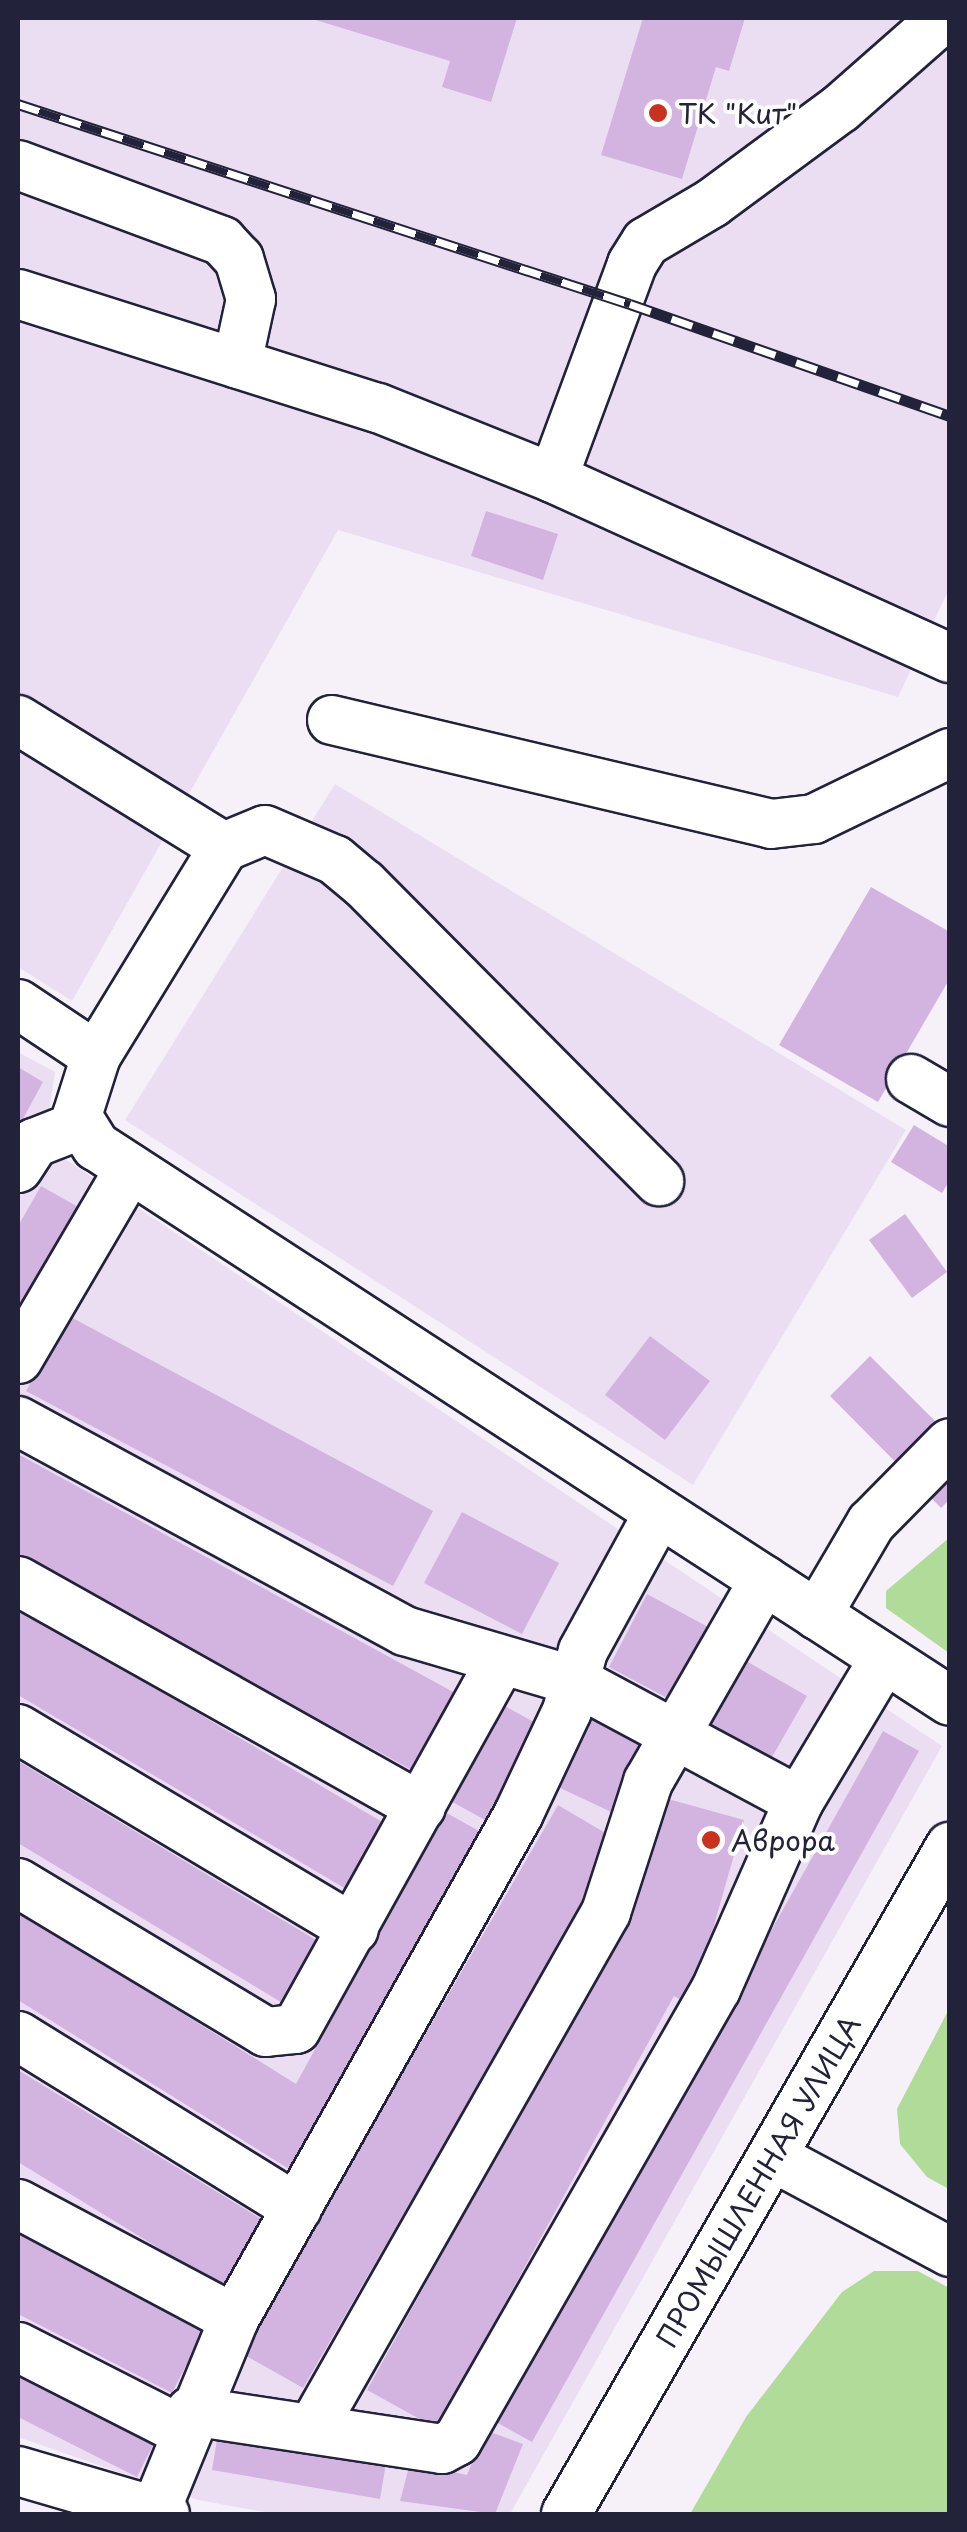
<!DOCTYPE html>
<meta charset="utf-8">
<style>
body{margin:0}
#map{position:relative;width:967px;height:2532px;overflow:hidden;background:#f6f0f9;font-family:"Playpen Sans",sans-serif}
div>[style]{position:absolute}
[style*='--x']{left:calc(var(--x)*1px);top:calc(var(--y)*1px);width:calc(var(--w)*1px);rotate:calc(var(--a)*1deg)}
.built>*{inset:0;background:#ecdef2}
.green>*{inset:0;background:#b0db98}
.building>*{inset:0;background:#d3b4e0}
.roads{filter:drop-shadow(2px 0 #22223b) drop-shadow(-2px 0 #22223b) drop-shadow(0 2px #22223b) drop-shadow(0 -2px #22223b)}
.minor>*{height:48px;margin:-24px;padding:0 24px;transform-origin:24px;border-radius:24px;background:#fff}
.rail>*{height:11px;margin-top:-5.5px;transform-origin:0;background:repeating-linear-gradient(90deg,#fff 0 22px,#22223b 0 44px);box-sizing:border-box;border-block:2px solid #22223b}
.dots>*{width:28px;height:28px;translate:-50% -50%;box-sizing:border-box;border:5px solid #fff;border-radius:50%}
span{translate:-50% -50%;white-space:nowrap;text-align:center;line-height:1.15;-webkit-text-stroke:8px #fff;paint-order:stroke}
.poi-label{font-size:28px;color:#22223b}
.left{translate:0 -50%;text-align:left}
.street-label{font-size:28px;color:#22223b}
.frame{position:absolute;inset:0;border:20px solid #22223b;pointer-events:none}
</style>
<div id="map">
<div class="built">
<i style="clip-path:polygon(18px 18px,949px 18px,949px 589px,898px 697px,338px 530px,72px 1001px,18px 967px)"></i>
<i style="clip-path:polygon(335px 784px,906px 1130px,693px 1485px,125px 1120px)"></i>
<i style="clip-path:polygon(18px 1052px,55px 1072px,44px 1145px,942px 1746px,510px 2514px,276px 2514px,198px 2500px,18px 2437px)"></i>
</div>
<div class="green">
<i style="clip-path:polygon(949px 1538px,950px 1653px,949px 1653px,886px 1608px,886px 1591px)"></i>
<i style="clip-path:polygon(949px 2009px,950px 2189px,949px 2189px,927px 2177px,900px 2144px,897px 2109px)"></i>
<i style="clip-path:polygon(874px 2271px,918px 2271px,949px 2288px,949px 2514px,690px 2514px,746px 2417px,842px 2292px)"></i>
</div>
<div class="building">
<i style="clip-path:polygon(309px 18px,517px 18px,491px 102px,442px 87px,450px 61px)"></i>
<i style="clip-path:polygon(643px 18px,745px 18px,729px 71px,716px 67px,682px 179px,601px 155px)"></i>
<i style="clip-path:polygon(486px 511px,558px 534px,543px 580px,471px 556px)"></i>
<i style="clip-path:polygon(871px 887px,950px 932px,950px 978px,878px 1102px,779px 1045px)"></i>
<i style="clip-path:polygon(18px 1067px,43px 1082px,18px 1128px)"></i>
<i style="clip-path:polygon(914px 1125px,950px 1147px,950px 1180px,942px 1193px,891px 1162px)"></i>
<i style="clip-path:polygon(41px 1186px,80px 1208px,18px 1316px,18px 1226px)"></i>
<i style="clip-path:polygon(905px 1214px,947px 1272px,912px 1298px,869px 1240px)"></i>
<i style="clip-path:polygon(67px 1315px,433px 1511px,393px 1586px,26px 1391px)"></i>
<i style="clip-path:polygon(650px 1336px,710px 1381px,665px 1440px,605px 1395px)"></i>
<i style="clip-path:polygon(870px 1356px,950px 1436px,950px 1499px,941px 1508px,830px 1396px)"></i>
<i style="clip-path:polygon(18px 1454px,466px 1699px,423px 1776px,18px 1555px)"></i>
<i style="clip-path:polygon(462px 1512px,559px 1563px,522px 1634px,424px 1583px)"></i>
<i style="clip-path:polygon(647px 1594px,708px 1627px,669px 1699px,609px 1667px)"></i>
<i style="clip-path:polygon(18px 1607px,389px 1826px,351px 1892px,18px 1695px)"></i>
<i style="clip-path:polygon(746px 1661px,807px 1696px,768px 1764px,707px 1728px)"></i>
<i style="clip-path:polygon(501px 1704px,543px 1727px,492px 1824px,449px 1800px)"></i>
<i style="clip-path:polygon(592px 1713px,656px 1742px,622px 1817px,558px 1787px)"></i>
<i style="clip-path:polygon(883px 1731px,919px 1751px,532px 2442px,496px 2422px)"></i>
<i style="clip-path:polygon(18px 1761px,321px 1943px,284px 2004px,18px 1843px)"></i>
<i style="clip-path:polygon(661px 1797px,744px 1820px,697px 1985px,686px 2003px,674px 1996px,436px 2428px,367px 2390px,625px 1923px)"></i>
<i style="clip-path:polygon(558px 1805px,619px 1841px,303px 2388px,241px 2353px)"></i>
<i style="clip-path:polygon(445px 1812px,479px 1831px,289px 2169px,18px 2000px,18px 1911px,296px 2084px)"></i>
<i style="clip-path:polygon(18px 2070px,268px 2223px,227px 2290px,18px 2162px)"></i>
<i style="clip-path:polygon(18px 2234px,204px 2330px,172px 2393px,18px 2314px)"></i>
<i style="clip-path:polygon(18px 2369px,156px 2439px,137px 2477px,18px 2417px)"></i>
<i style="clip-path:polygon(485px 2430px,523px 2444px,495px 2514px,400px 2501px,410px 2463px,467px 2475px)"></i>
<i style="clip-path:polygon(218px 2434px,386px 2463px,380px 2499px,212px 2470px)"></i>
</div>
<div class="roads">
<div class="minor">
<i style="--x:18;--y:165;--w:218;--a:20.4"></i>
<i style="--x:222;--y:241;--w:25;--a:47"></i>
<i style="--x:239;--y:259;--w:42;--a:73.3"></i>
<i style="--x:251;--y:299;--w:66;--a:102.2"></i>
<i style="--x:18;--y:294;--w:378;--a:17.6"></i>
<i style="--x:378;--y:408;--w:188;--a:21.8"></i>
<i style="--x:553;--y:478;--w:436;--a:24.4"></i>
<i style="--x:553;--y:478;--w:228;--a:-69.7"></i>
<i style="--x:632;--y:264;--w:26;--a:-58"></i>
<i style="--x:646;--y:242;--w:77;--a:-30.6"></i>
<i style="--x:712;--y:203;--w:160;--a:-36.4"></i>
<i style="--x:841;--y:108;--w:136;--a:-41.4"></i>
<i style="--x:18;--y:720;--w:242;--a:31.7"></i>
<i style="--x:332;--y:720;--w:451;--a:13.3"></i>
<i style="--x:771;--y:824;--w:43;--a:-6.6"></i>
<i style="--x:814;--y:819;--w:151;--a:-25.9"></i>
<i style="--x:18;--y:1004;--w:94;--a:33.7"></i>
<i style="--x:96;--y:1056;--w:63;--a:107.6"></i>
<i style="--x:77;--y:1116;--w:36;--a:58"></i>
<i style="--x:96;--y:1146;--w:1018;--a:33.02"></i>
<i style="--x:96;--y:1056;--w:245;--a:-58.5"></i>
<i style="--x:224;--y:847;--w:44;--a:-22.5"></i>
<i style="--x:265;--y:830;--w:76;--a:23.2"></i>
<i style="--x:335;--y:860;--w:38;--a:40"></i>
<i style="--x:364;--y:884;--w:419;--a:45.2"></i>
<i style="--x:911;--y:1079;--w:45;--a:30.5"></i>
<i style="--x:18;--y:1168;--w:30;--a:-57"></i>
<i style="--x:34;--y:1143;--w:49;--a:-21.4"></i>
<i style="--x:18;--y:1359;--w:221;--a:-59.6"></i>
<i style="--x:18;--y:1421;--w:440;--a:28.5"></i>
<i style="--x:405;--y:1631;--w:177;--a:16.4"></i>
<i style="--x:575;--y:1681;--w:254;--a:28.2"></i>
<i style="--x:18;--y:1581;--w:462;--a:29.3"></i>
<i style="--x:817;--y:1615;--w:107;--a:-59.6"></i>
<i style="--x:871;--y:1523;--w:112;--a:-45.4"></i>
<i style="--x:18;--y:1729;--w:391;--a:30.8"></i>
<i style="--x:18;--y:1883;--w:289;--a:31"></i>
<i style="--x:266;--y:2032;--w:30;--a:-6"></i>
<i style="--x:296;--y:2029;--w:421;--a:-60.9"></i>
<i style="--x:18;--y:2036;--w:328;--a:31.7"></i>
<i style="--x:773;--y:2157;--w:201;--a:28.2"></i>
<i style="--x:18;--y:2204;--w:245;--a:28"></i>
<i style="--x:18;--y:2347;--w:185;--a:27"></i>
<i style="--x:191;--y:2411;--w:254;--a:8.6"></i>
<i style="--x:442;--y:2449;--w:17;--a:-28"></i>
<i style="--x:457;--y:2441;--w:521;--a:-60.19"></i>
<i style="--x:716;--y:1989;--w:206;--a:-66.2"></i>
<i style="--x:799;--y:1801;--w:165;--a:-59.1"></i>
<i style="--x:312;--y:2429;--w:595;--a:-60.37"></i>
<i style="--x:606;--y:1912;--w:137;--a:-72.1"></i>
<i style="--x:648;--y:1782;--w:233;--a:-60.1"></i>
<i style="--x:18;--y:2471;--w:153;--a:16.3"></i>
<i style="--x:155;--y:2512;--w:209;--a:-67.7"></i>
<i style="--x:234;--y:2319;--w:579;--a:-60.6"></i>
<i style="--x:518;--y:1815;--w:115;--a:-64.8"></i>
<i style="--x:567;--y:1711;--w:62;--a:-75.1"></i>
<i style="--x:583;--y:1651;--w:158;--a:-61.3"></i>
<i style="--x:566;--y:2514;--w:770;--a:-60.07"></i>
</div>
</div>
<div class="rail">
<i style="--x:18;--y:104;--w:644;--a:18.1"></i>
<i style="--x:630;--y:304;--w:339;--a:19.3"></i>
</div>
<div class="dots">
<i style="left:658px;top:113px;background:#c8321e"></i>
<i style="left:711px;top:1840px;background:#c8321e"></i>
</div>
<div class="poi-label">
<span class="left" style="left:678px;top:113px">ТК "Кит"</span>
<span class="left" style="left:731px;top:1840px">Аврора</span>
</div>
<div class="street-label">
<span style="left:758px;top:2181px;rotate:-60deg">ПРОМЫШЛЕННАЯ УЛИЦА</span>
</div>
<div class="frame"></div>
</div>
